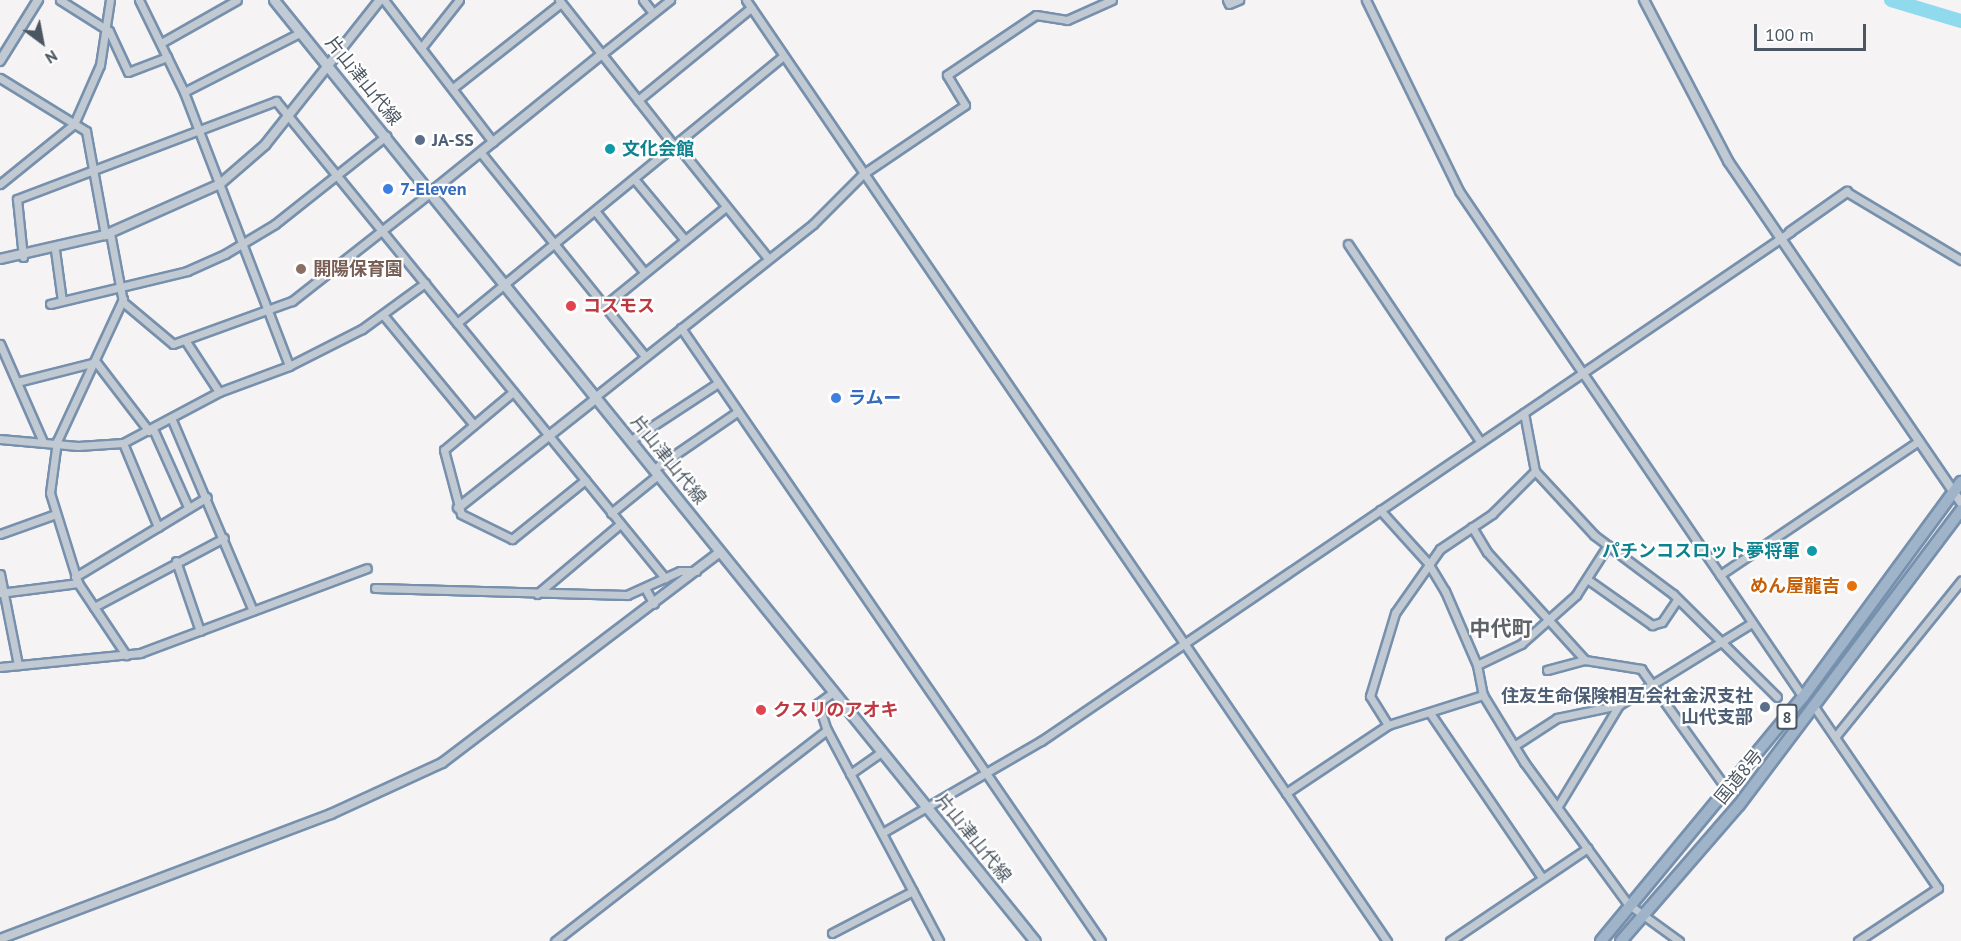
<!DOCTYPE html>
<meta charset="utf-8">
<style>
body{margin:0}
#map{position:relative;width:1961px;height:941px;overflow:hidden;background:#f5f3f3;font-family:"PT Sans","Noto Sans JP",sans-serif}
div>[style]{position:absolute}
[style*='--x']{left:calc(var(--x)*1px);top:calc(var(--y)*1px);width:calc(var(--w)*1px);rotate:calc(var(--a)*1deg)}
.river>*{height:14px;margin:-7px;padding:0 7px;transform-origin:7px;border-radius:7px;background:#90daee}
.roads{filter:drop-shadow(2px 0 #7690ad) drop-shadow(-2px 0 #7690ad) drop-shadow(0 2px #7690ad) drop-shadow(0 -2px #7690ad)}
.minor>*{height:7px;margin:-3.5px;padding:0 3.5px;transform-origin:3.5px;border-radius:3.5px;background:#c1cad2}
.tertiary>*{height:8px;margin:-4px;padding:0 4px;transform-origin:4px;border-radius:4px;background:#c1cad2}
.secondary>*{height:9px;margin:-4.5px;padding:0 4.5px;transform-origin:4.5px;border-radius:4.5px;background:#c1cbd6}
.trunk>*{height:10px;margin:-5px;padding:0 5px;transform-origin:5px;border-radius:5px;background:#9fb4c9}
.dots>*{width:16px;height:16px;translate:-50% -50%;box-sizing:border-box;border:3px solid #fff;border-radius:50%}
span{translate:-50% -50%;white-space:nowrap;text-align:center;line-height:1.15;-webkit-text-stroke:4.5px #fff;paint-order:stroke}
.shield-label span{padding:2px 4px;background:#fff;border:2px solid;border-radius:4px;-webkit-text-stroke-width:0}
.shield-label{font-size:16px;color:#4a5661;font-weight:700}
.street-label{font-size:18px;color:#4a5661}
.service-label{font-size:18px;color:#4e5e75;font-weight:700}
.left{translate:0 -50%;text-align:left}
.right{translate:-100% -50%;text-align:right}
.culture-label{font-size:18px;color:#0d838f;font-weight:700}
.shop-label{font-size:18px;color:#366cbe;font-weight:700}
.education-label{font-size:18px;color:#785e54;font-weight:700}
.health-label{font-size:18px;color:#be3a42;font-weight:700}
.food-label{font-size:18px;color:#c56008;font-weight:700}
.quarter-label{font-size:21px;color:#5f6368;font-weight:700}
.north{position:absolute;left:12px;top:12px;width:60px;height:60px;-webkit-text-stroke:4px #fff;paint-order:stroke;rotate:148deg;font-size:16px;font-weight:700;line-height:24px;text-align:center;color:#4a5661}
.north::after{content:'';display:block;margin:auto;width:21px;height:27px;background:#4a5661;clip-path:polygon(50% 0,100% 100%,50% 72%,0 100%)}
.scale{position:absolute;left:1754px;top:24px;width:112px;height:27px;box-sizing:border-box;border:3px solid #4a5661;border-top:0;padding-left:8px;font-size:18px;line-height:21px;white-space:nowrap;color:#4a5661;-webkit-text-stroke:4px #fff;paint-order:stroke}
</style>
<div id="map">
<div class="river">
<i style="--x:1891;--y:0;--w:73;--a:16.7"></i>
</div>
<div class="roads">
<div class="minor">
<i style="--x:60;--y:0;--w:58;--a:32.3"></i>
<i style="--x:109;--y:31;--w:45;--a:65.1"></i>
<i style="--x:128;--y:72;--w:42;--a:-21"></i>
<i style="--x:139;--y:0;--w:102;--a:63.9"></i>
<i style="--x:184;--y:92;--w:293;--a:69"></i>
<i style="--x:384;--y:0;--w:179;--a:52.5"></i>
<i style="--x:559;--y:0;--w:187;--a:51.7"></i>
<i style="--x:643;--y:0;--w:16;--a:52"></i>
<i style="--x:746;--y:0;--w:1139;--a:55.74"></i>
<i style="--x:1227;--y:0;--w:4;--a:63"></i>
<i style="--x:1229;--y:4;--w:11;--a:-22"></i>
<i style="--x:1366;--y:0;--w:212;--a:64"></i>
<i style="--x:1459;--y:191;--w:612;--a:55.79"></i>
<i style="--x:161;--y:43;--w:87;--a:-29.5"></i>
<i style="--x:421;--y:48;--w:61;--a:-51.6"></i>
<i style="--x:602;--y:54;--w:87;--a:-38.5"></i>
<i style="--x:0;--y:78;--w:101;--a:31.6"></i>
<i style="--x:86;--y:131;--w:106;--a:79.6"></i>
<i style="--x:453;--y:88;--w:137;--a:-38.2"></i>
<i style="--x:184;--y:92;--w:131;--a:-27.1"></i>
<i style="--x:638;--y:100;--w:146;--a:-39.2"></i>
<i style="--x:677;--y:145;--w:145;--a:51.2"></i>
<i style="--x:481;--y:153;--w:261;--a:51.1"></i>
<i style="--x:635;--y:180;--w:78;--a:50.2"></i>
<i style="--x:0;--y:184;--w:95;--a:-39"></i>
<i style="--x:74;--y:124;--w:64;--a:-66.2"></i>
<i style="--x:100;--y:65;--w:66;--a:-81.3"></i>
<i style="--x:1847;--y:192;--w:133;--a:30.8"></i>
<i style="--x:596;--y:212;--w:77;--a:51.3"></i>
<i style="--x:110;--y:233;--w:70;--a:79.3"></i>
<i style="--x:123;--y:302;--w:65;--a:40"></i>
<i style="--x:173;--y:344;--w:127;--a:-19.9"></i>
<i style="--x:292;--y:301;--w:177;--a:-38.1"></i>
<i style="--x:1348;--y:244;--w:237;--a:56.2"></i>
<i style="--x:55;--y:250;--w:51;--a:82.2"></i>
<i style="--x:23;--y:257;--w:58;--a:-95.9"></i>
<i style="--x:17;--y:199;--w:277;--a:-20.7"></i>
<i style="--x:276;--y:101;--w:616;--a:50.8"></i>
<i style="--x:123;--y:299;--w:157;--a:114.9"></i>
<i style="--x:57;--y:441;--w:52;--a:97.7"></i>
<i style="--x:50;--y:493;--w:94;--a:72.7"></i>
<i style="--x:78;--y:583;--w:87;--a:56.3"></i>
<i style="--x:50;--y:304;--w:141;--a:-13.5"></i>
<i style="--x:187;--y:271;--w:42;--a:-24.1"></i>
<i style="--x:225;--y:254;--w:58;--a:-31"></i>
<i style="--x:275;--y:224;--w:142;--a:-38.4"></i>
<i style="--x:604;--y:306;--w:157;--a:-39.1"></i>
<i style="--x:384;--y:316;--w:141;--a:50.5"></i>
<i style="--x:457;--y:323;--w:420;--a:-39.3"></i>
<i style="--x:681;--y:328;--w:743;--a:55.58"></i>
<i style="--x:185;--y:340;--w:62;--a:56.8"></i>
<i style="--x:0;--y:344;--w:107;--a:66.3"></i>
<i style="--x:96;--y:362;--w:87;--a:52.5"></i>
<i style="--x:17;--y:382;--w:81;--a:-14.2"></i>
<i style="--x:513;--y:392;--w:90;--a:140"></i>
<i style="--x:444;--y:450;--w:66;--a:75.1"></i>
<i style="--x:461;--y:514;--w:57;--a:26.1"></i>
<i style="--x:512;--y:539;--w:94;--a:-38.9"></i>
<i style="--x:596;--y:396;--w:277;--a:-38.4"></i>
<i style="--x:813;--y:224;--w:71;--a:-45"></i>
<i style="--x:863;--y:174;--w:123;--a:-34.1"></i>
<i style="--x:965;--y:105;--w:35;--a:-121"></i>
<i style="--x:947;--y:75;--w:107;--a:-34"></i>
<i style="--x:1036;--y:15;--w:31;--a:9"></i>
<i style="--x:1067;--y:20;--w:49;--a:-24"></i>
<i style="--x:172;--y:420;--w:207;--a:67"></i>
<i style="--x:154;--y:431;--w:83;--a:65.9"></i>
<i style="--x:0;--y:439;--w:78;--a:5.1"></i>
<i style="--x:78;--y:446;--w:45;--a:-3.8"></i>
<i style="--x:123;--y:443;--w:109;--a:-28"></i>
<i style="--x:219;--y:392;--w:75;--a:-20.4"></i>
<i style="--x:289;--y:366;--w:82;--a:-26.9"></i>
<i style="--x:362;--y:329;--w:78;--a:-36.1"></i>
<i style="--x:631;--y:440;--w:104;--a:-33.2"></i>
<i style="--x:123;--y:443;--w:91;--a:67.4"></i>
<i style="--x:654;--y:469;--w:101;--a:-34.5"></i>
<i style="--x:1535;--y:471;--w:87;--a:47.3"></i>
<i style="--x:1594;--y:535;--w:99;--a:36.8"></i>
<i style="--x:1673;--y:594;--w:146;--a:44.7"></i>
<i style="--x:1380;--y:510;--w:72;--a:47.8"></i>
<i style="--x:1428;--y:563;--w:33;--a:59"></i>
<i style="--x:1445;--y:591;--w:81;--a:66.6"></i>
<i style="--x:1477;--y:665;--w:31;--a:79"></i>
<i style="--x:1483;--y:695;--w:79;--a:58.5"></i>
<i style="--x:1524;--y:762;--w:176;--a:53.8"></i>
<i style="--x:1628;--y:904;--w:63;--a:36"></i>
<i style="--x:611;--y:513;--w:60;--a:-39"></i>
<i style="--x:1472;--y:527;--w:29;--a:59"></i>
<i style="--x:1487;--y:552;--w:146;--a:47.8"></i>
<i style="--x:1585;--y:660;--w:57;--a:9.1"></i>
<i style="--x:1641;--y:669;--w:150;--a:54.5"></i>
<i style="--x:0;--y:534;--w:56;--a:-19.7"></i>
<i style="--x:176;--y:561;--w:74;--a:71.1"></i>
<i style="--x:0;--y:574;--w:93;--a:78.8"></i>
<i style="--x:1720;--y:575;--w:240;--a:-34"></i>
<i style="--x:75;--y:577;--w:154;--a:-31.2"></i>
<i style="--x:1587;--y:579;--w:80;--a:35.3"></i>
<i style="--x:1652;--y:625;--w:10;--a:-17"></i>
<i style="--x:1662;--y:622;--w:27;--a:-56"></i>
<i style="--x:375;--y:588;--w:252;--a:1.6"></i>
<i style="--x:627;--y:595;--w:58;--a:-24.4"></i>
<i style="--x:680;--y:571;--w:16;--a:0"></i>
<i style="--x:645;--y:588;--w:18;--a:61"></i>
<i style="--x:0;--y:593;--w:79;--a:-7.3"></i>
<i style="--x:537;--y:594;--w:109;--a:-40.1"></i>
<i style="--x:94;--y:607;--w:147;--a:-28"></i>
<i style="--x:1477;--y:665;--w:49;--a:-25.5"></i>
<i style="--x:1521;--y:644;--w:74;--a:-41.7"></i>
<i style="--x:1576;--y:595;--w:59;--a:-57.4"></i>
<i style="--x:0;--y:667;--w:141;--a:-5.7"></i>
<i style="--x:140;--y:653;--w:242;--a:-20.5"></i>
<i style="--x:1547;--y:670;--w:39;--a:-15"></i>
<i style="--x:832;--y:693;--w:17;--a:144"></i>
<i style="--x:818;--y:703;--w:28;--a:72"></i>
<i style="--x:827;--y:730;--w:239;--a:62"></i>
<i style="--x:1815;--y:708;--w:218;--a:55.7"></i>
<i style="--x:1938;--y:888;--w:96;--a:146.5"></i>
<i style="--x:1430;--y:713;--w:199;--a:55.8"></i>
<i style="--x:1388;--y:725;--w:34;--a:-122"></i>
<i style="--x:1370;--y:696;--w:87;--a:-73.2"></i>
<i style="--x:1395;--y:613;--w:78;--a:-54.9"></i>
<i style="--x:1440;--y:549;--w:63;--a:-33.9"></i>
<i style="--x:1492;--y:514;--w:61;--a:-45"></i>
<i style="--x:1535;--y:471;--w:59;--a:-100.7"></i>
<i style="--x:1835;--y:737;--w:201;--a:-51.1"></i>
<i style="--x:1517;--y:744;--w:48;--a:-33"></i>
<i style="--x:1557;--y:718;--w:63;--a:-11.8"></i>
<i style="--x:850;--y:774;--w:39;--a:-35"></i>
<i style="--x:1286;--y:793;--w:123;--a:-33.7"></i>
<i style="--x:1388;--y:725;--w:100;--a:-17.5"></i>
<i style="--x:1558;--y:806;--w:118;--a:-58.9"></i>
<i style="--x:1619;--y:705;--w:156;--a:-31.7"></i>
<i style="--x:882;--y:833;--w:184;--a:-30.1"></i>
<i style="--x:1041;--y:741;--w:906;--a:-34.2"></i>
<i style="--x:832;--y:933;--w:91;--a:-27.4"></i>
<i style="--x:555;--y:941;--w:344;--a:-37.8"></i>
<i style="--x:1450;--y:941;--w:166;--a:-34"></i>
</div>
<div class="tertiary">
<i style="--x:1644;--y:0;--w:182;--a:62.4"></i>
<i style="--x:1728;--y:161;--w:413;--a:55.7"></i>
<i style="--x:0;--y:61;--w:72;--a:-58.1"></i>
<i style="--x:431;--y:192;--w:220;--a:-38.9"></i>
<i style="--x:1790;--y:232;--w:70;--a:-35.1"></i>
<i style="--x:0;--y:259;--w:108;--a:-12.9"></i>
<i style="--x:105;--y:235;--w:126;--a:-23.9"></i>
<i style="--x:220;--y:184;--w:60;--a:-40.9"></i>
<i style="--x:265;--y:145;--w:185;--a:-51.6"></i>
<i style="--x:458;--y:508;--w:177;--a:-38.4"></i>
<i style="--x:0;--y:939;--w:354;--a:-20.7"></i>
<i style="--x:331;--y:814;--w:122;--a:-24.7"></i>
<i style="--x:442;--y:763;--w:349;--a:-37.2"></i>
</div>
<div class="secondary">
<i style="--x:274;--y:0;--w:1210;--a:51.04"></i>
</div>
<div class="trunk">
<i style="--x:1601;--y:941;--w:317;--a:-50.4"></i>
<i style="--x:1803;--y:697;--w:267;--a:-53.7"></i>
<i style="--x:1621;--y:941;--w:180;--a:-49.1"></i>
<i style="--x:1739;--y:805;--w:369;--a:-53"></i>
</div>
</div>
<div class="dots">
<i style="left:420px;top:140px;background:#5c6f8a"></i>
<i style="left:610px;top:149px;background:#0f9aa8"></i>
<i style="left:388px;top:189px;background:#3f7fe0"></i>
<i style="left:301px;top:269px;background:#8d6e63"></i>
<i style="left:571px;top:306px;background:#e0444e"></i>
<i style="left:836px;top:398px;background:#3f7fe0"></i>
<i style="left:1812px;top:551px;background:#0f9aa8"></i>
<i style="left:1852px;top:586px;background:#e8710a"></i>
<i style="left:1765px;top:707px;background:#5c6f8a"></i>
<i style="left:761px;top:710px;background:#e0444e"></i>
</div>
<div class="shield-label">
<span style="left:1787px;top:717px">8</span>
</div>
<div class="street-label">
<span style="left:363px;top:81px;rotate:51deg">片山津山代線</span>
<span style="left:668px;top:460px;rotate:51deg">片山津山代線</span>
<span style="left:1739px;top:777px;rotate:-51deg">国道8号</span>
<span style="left:973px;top:838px;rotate:51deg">片山津山代線</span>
</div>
<div class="service-label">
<span class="left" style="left:432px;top:140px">JA-SS</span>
<span class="right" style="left:1753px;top:707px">住友生命保険相互会社金沢支社<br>山代支部</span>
</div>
<div class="culture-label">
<span class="left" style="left:622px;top:149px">文化会館</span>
<span class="right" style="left:1800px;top:551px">パチンコスロット夢将軍</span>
</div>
<div class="shop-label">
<span class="left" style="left:400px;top:189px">7-Eleven</span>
<span class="left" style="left:848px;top:398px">ラムー</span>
</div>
<div class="education-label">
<span class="left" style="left:313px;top:269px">開陽保育園</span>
</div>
<div class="health-label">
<span class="left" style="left:583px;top:306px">コスモス</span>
<span class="left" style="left:773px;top:710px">クスリのアオキ</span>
</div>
<div class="food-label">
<span class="right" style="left:1840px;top:586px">めん屋龍吉</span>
</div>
<div class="quarter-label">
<span style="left:1501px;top:629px">中代町</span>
</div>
<div class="north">N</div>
<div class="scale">100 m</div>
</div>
